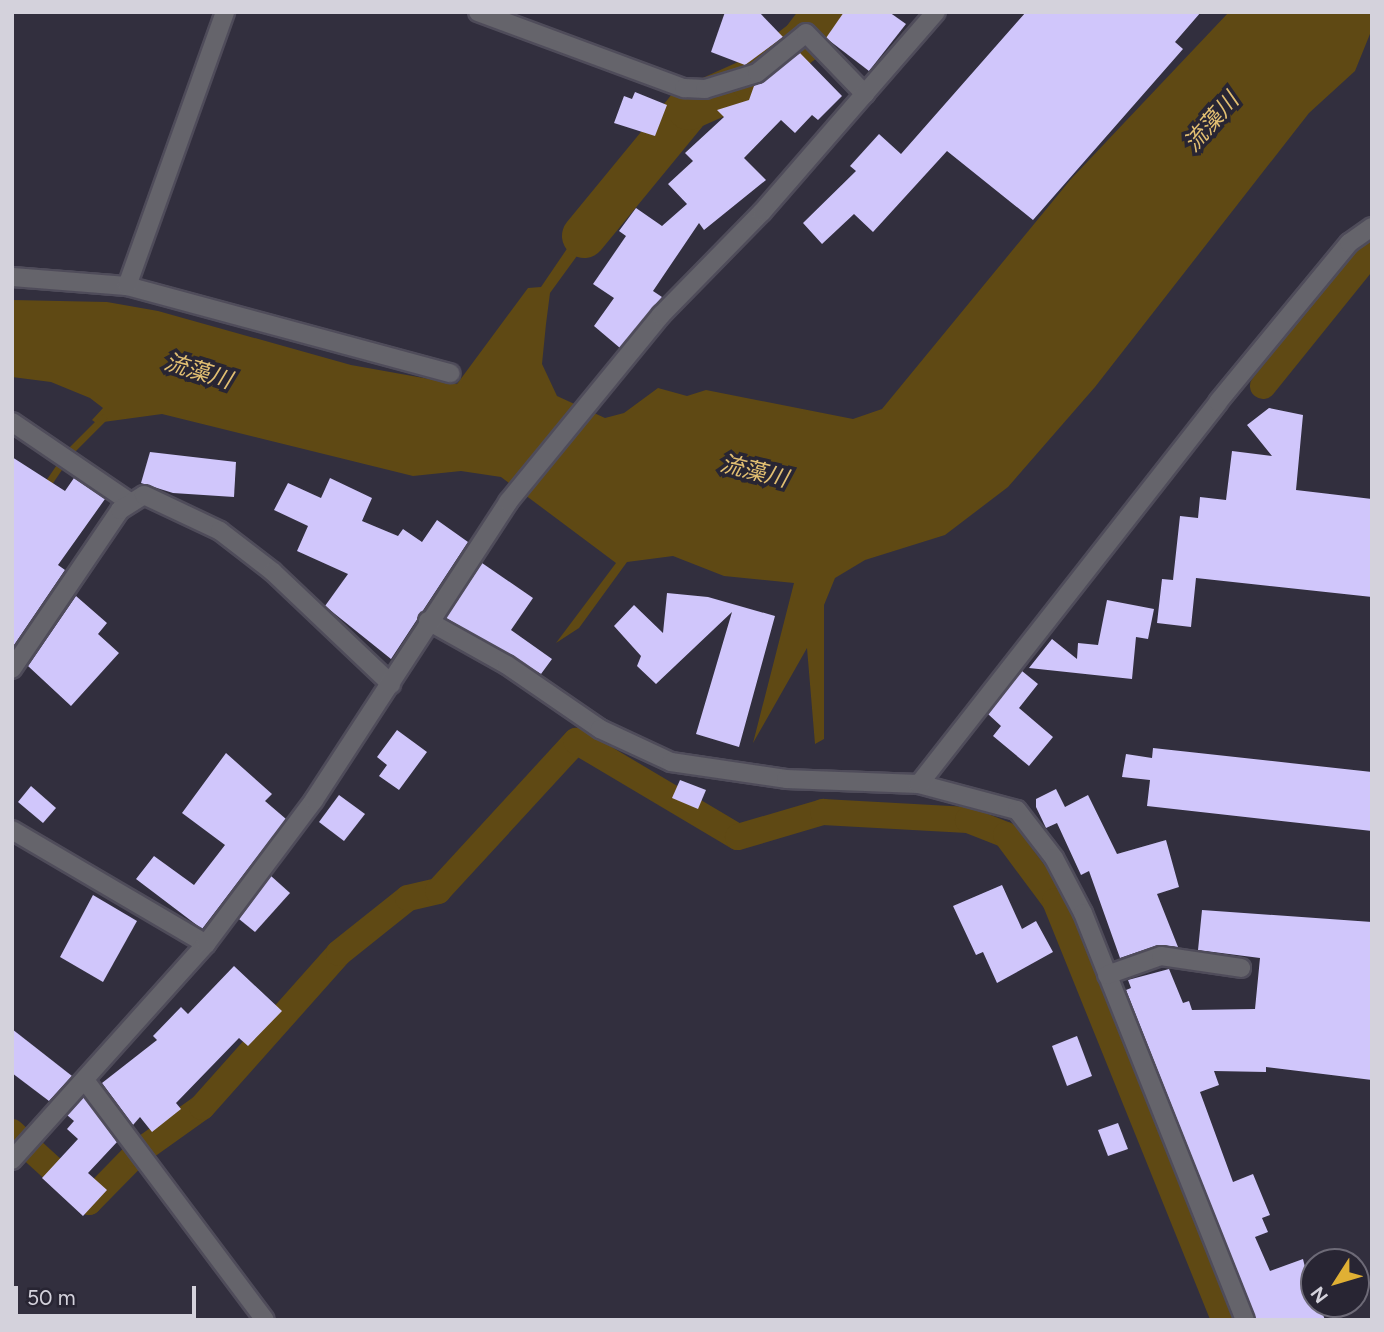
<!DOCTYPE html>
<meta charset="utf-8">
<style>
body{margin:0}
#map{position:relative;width:1384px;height:1332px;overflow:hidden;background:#322f3e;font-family:Figtree,"Noto Sans JP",sans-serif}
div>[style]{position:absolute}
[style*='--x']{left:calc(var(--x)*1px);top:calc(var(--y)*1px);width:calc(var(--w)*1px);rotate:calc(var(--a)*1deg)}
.water>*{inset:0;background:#5f4914}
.stream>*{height:7px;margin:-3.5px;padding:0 3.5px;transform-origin:3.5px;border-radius:3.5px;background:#5f4914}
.canal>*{height:26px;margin:-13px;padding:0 13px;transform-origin:13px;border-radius:13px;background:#5f4914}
.river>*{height:44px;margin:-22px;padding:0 22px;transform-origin:22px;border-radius:22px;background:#5f4914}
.building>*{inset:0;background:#d0c6fb}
.roads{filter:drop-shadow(2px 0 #4f4c5a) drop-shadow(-2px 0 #4f4c5a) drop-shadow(0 2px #4f4c5a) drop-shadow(0 -2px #4f4c5a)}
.minor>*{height:18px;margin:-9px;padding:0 9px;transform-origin:9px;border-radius:9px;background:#65646b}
span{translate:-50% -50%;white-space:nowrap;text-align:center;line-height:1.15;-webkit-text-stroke:7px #282533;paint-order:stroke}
.water-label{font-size:23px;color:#e2bf72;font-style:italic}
.frame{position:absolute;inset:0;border:14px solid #d4d2dc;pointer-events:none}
.north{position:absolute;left:1300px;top:1248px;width:70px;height:70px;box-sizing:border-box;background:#282533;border:2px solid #6d6a77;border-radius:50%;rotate:233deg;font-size:19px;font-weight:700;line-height:28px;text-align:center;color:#d4d2dc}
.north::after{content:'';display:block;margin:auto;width:24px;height:32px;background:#e0b034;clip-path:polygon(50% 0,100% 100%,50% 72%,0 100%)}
.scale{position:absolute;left:14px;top:1286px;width:182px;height:32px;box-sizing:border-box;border:4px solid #d4d2dc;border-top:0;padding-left:9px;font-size:21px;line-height:24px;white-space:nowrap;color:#d4d2dc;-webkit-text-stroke:5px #282533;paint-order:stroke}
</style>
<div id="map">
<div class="water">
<i style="clip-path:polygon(1229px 12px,1372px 12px,1372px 29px,1355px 71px,1309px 113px,1095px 387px,1008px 487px,945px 535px,865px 560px,835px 578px,824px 605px,824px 739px,815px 744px,807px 648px,753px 743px,794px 583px,724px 576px,673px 556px,627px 562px,579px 628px,556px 643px,616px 563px,501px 477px,461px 471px,413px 476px,162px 414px,96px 423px,92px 420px,103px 408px,90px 398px,51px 382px,12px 377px,12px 300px,107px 302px,158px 311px,351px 365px,457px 384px,528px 288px,541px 287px,577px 234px,590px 238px,550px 293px,546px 324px,542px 364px,557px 396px,605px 418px,624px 413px,658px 388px,687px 396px,706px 390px,853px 419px,882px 409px,1071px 179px)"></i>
</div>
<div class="stream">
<i style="--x:44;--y:489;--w:45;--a:-56"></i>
<i style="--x:69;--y:452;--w:48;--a:-45"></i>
</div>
<div class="canal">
<i style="--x:1263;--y:386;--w:174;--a:-51.1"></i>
<i style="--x:12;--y:1132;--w:104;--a:42.3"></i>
<i style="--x:89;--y:1202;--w:67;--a:-45.6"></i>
<i style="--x:136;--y:1154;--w:81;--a:-35.5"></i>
<i style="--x:202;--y:1107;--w:206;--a:-48.3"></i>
<i style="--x:339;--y:953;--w:88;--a:-38.6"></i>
<i style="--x:408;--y:898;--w:31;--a:-13"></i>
<i style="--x:438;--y:891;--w:204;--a:-47.4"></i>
<i style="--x:576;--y:741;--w:188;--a:30.7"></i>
<i style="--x:738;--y:837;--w:89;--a:-16.4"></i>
<i style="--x:823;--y:812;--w:145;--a:3.2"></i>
<i style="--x:968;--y:820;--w:41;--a:21.5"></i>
<i style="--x:1006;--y:835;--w:82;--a:53.4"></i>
<i style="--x:1055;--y:901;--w:452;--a:68"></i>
</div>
<div class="river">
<i style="--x:584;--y:236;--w:166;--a:-50.6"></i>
<i style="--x:689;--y:108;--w:69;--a:-24"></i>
<i style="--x:752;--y:80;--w:64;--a:-37.4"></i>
<i style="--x:803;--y:41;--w:36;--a:-53"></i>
</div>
<div class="building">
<i style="clip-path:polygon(725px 12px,759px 12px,783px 37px,745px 65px,711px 52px)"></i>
<i style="clip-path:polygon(844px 12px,889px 12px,906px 24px,869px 71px,826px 38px)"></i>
<i style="clip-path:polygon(1026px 12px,1201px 12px,1175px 42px,1183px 49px,1033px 220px,947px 151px,873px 232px,854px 214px,822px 244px,803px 223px,856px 171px,850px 166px,879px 134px,901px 154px)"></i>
<i style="clip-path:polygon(800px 53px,842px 96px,818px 120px,812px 115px,795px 133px,781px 120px,744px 158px,766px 180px,704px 230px,699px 223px,653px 291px,662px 297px,620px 348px,594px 326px,614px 298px,593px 284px,626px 236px,619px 231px,636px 208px,662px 226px,687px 204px,668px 184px,693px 161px,685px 153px,724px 117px,717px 110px,749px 100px,754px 86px)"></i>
<i style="clip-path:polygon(635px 92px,667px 105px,655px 136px,614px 123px,624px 96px,632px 99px)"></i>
<i style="clip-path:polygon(1269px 408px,1303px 415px,1296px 490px,1372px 499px,1372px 597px,1196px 578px,1191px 627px,1157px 623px,1162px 579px,1173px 580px,1180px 516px,1198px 518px,1200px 497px,1226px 500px,1232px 451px,1272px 456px,1247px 425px)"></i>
<i style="clip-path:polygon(150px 452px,236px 462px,234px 497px,173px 493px,141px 483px)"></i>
<i style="clip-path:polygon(12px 457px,65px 491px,74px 478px,105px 499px,58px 565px,65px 570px,12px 648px)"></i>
<i style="clip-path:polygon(330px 478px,372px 498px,362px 521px,398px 536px,403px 529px,422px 542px,437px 520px,468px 542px,391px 659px,325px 606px,348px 574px,297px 551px,308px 526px,274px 510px,288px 483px,321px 498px)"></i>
<i style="clip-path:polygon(482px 563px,533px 598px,511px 630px,552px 659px,541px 674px,446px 618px)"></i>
<i style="clip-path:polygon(667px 593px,708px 597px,775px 616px,739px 747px,696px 734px,732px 612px,656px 684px,637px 666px,641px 656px,614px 626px,634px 605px,663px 633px)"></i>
<i style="clip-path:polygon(76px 596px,107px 623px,98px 634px,119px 653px,71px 706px,28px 666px)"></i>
<i style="clip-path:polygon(1107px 600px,1154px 609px,1148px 639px,1136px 637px,1132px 679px,1029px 668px,1052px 639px,1077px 659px,1078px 643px,1098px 645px)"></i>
<i style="clip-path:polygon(1022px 671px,1038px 684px,1019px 708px,1053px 737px,1029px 766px,993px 736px,1001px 726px,988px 714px)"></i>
<i style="clip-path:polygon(397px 730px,427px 752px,399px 790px,379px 776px,387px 765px,377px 757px)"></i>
<i style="clip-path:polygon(1153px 748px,1372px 772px,1372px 831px,1147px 806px,1150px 780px,1122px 777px,1126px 754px,1152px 758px)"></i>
<i style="clip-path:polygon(226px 753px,272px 794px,265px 801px,286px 819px,202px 929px,136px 879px,154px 856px,194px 885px,225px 845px,182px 813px)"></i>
<i style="clip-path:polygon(680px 780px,706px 790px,698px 809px,672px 798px)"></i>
<i style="clip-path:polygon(31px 786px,56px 808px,43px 823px,18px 802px)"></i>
<i style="clip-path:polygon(1056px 789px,1065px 807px,1088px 795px,1117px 854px,1166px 840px,1179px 887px,1157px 894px,1178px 947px,1158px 945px,1120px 958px,1089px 871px,1081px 875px,1057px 823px,1046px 828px,1036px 807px,1036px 799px)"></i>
<i style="clip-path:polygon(339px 795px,365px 814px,344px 841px,319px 822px)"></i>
<i style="clip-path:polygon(271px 876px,290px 893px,255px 932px,239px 919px)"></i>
<i style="clip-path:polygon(1002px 885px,1022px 929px,1036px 921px,1053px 952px,997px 983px,983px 952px,976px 955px,953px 906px)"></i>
<i style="clip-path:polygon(93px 895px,137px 921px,103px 982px,60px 957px)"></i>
<i style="clip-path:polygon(1202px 910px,1372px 922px,1372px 1080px,1266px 1067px,1266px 1072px,1214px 1071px,1219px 1085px,1200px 1092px,1233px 1182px,1253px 1174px,1270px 1215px,1262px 1218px,1268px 1232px,1255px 1237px,1270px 1271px,1303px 1259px,1314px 1304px,1319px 1304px,1325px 1320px,1256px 1320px,1126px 990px,1131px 988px,1128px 980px,1169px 969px,1183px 1003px,1189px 1001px,1192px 1010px,1255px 1009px,1260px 958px,1198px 950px)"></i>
<i style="clip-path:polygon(234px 966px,282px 1011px,248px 1046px,239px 1038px,176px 1103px,181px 1109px,152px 1132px,140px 1117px,133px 1125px,102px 1083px,157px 1040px,153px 1036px,181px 1007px,188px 1014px)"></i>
<i style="clip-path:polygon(12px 1029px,72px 1076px,49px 1101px,12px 1073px)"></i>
<i style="clip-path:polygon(1077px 1036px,1092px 1076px,1067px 1086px,1052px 1046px)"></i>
<i style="clip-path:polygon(84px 1097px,117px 1142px,88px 1173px,107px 1190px,83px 1216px,42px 1178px,78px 1139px,67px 1129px,74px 1121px,67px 1115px)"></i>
<i style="clip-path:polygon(1118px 1123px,1128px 1149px,1108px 1156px,1098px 1130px)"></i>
</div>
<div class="roads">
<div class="minor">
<i style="--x:478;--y:12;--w:220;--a:20.3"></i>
<i style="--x:684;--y:88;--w:21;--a:3"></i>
<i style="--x:705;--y:89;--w:54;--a:-17.1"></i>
<i style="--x:757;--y:73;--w:63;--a:-39.2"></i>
<i style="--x:806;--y:33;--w:85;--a:46"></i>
<i style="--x:12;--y:277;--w:115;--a:4.5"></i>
<i style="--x:127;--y:286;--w:335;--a:15.1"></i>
<i style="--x:127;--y:286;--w:291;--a:-70.3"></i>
<i style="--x:12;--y:422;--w:144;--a:34.2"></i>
<i style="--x:428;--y:621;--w:90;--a:29.1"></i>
<i style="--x:507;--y:665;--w:113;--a:34.5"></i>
<i style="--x:600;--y:729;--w:78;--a:24.9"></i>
<i style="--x:671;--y:762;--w:116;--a:8.4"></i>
<i style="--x:786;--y:779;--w:133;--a:2.2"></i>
<i style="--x:919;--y:784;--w:101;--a:14.9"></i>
<i style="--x:1017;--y:810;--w:61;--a:52.4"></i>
<i style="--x:1054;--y:858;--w:62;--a:62.2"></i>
<i style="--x:1083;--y:913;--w:438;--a:68.3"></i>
<i style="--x:12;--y:669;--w:192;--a:-55.8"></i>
<i style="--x:120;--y:510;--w:28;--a:-32"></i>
<i style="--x:144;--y:495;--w:84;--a:25.3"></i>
<i style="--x:220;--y:531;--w:67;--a:37.7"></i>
<i style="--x:273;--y:572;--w:163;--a:43.5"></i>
<i style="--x:919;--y:784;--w:485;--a:-51.9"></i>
<i style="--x:1218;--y:402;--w:206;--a:-50.5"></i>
<i style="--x:1349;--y:243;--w:28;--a:-35"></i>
<i style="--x:12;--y:830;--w:225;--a:30.4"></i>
<i style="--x:1107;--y:975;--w:57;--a:-19.4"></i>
<i style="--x:1161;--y:956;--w:81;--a:8.5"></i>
<i style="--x:87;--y:1083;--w:296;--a:53.1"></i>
<i style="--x:12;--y:1160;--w:290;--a:-48.1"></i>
<i style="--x:206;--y:944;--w:180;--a:-53.1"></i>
<i style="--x:314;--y:800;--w:356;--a:-56.9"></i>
<i style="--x:508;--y:502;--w:242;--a:-50.7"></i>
<i style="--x:661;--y:315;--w:144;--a:-45.6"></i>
<i style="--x:762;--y:212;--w:265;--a:-49"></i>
</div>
</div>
<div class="water-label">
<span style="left:1211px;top:122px;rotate:-49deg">流藻川</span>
<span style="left:198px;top:371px;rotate:17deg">流藻川</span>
<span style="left:754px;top:471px;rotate:14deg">流藻川</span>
</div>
<div class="frame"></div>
<div class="north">N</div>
<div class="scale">50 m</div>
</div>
